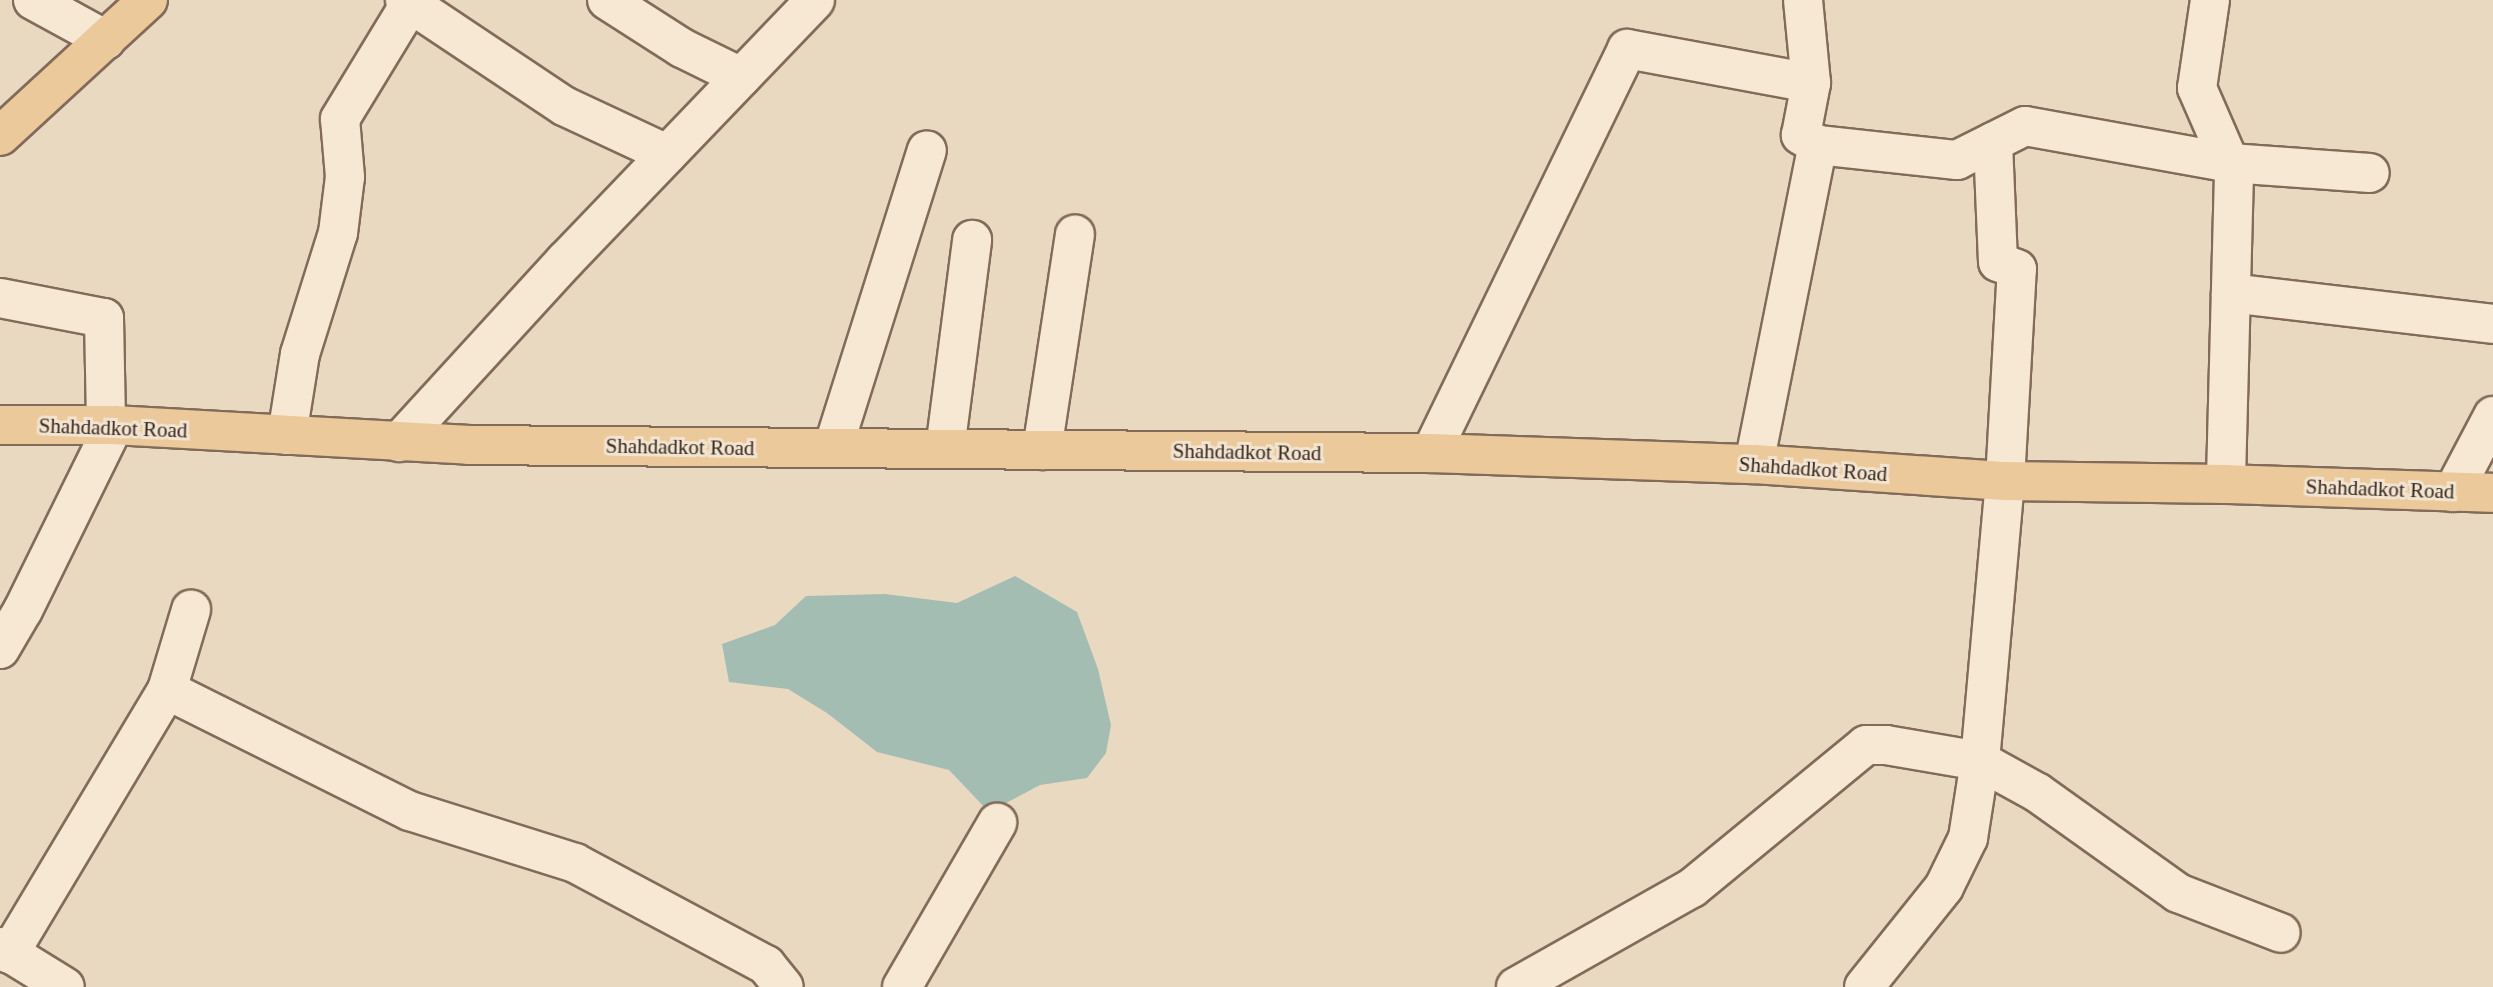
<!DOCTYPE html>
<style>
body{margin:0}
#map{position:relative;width:2493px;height:987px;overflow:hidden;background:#ead9c1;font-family:"Times New Roman",serif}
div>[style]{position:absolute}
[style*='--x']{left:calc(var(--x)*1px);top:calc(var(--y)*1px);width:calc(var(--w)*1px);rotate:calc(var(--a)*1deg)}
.water>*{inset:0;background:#a3bdb2}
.roads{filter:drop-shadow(2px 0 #826b5a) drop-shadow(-2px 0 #826b5a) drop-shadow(0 2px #826b5a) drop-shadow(0 -2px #826b5a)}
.minor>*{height:38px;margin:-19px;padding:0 19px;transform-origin:19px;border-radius:19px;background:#f6e8d3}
.major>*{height:38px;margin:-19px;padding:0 19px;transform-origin:19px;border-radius:19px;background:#ebc99b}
span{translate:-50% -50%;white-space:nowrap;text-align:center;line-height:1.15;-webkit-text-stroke:6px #f2e4d0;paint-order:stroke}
.street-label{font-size:21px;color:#33251d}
</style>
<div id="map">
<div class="water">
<i style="clip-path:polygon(1015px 576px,1077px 612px,1098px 669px,1111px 725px,1106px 753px,1087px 778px,1040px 785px,989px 812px,949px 770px,877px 752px,827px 713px,788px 689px,729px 682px,722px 644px,775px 625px,806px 596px,885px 594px,957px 603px)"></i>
</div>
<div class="roads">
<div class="minor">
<i style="--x:33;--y:0;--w:83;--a:28.7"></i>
<i style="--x:405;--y:0;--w:191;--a:33.7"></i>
<i style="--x:564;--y:106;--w:114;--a:25"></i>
<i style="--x:607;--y:0;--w:89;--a:32.6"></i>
<i style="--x:682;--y:48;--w:66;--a:26.2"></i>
<i style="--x:2210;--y:0;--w:89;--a:98.4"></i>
<i style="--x:2197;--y:88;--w:93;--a:66.5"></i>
<i style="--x:2234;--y:173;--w:311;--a:91.5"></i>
<i style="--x:1818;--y:145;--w:140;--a:6.2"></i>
<i style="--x:1957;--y:160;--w:76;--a:-26.6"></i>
<i style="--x:2025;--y:126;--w:208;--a:10.2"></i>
<i style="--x:2230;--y:163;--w:140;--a:4.1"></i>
<i style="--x:2231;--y:293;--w:264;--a:6.7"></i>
<i style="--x:0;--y:298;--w:106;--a:10.9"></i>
<i style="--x:104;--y:318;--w:107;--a:88.9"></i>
<i style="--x:287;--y:435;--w:82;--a:-80.9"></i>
<i style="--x:300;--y:354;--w:127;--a:-72.6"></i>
<i style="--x:338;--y:233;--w:56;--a:-82.9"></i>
<i style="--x:345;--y:177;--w:58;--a:-94.9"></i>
<i style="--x:340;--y:119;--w:135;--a:-58.7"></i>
<i style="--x:399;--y:442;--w:246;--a:-47.5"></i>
<i style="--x:565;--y:261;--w:361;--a:-46.2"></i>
<i style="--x:833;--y:448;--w:312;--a:-72.5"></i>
<i style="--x:945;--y:449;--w:211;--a:-82.6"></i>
<i style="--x:1042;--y:450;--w:218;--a:-81.3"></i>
<i style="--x:1431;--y:453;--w:449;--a:-64.1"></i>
<i style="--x:1627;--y:49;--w:187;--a:10.5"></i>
<i style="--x:1754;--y:464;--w:325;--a:-78.7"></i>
<i style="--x:1818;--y:145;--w:20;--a:-150"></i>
<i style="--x:1801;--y:135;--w:53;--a:-79.1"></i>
<i style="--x:1811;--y:83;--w:83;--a:-95.5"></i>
<i style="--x:2453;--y:492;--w:86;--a:-62.2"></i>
<i style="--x:0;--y:649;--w:45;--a:-59.5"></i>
<i style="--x:23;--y:610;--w:206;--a:-63.8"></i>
<i style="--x:167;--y:690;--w:271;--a:26.5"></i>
<i style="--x:410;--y:811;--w:173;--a:17.5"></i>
<i style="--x:575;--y:863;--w:217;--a:28.1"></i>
<i style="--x:766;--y:965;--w:28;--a:51"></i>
<i style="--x:0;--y:947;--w:76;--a:31.6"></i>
<i style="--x:9;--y:954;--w:308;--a:-59.1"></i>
<i style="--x:167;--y:690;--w:84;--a:-73.3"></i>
<i style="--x:902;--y:987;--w:190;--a:-59.9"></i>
<i style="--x:1516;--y:987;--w:202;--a:-29.4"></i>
<i style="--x:1692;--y:888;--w:225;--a:-39.4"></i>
<i style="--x:1866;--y:745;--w:20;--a:0"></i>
<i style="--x:1886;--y:745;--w:95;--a:9.7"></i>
<i style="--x:1980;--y:761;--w:66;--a:28.9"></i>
<i style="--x:2038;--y:793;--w:172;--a:35.5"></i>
<i style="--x:2178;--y:893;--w:110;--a:21.2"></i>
<i style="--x:1864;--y:987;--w:128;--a:-51.3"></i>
<i style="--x:1944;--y:887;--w:55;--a:-63.9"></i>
<i style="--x:1968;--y:838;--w:78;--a:-81.1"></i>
<i style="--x:1980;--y:761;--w:281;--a:-84.9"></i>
<i style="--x:2005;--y:481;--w:212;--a:-86.8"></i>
<i style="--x:2017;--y:269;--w:20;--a:-160"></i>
<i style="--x:1998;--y:262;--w:120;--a:-92.4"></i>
</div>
<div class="major">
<i style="--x:0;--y:136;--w:201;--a:-42.6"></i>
<i style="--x:0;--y:425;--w:114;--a:0"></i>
<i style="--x:114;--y:425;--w:355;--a:3.2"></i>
<i style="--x:468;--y:445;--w:963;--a:0.48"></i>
<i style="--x:1431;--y:453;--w:323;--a:2"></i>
<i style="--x:1754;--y:464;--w:252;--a:3.9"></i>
<i style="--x:2005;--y:481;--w:221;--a:0.8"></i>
<i style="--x:2226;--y:484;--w:267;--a:1.9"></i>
</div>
</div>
<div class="street-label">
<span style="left:113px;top:428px;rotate:2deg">Shahdadkot Road</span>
<span style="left:680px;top:447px;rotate:1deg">Shahdadkot Road</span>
<span style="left:1247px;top:452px;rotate:1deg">Shahdadkot Road</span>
<span style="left:1813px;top:469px;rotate:4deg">Shahdadkot Road</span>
<span style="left:2380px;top:489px;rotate:2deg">Shahdadkot Road</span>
</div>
</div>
